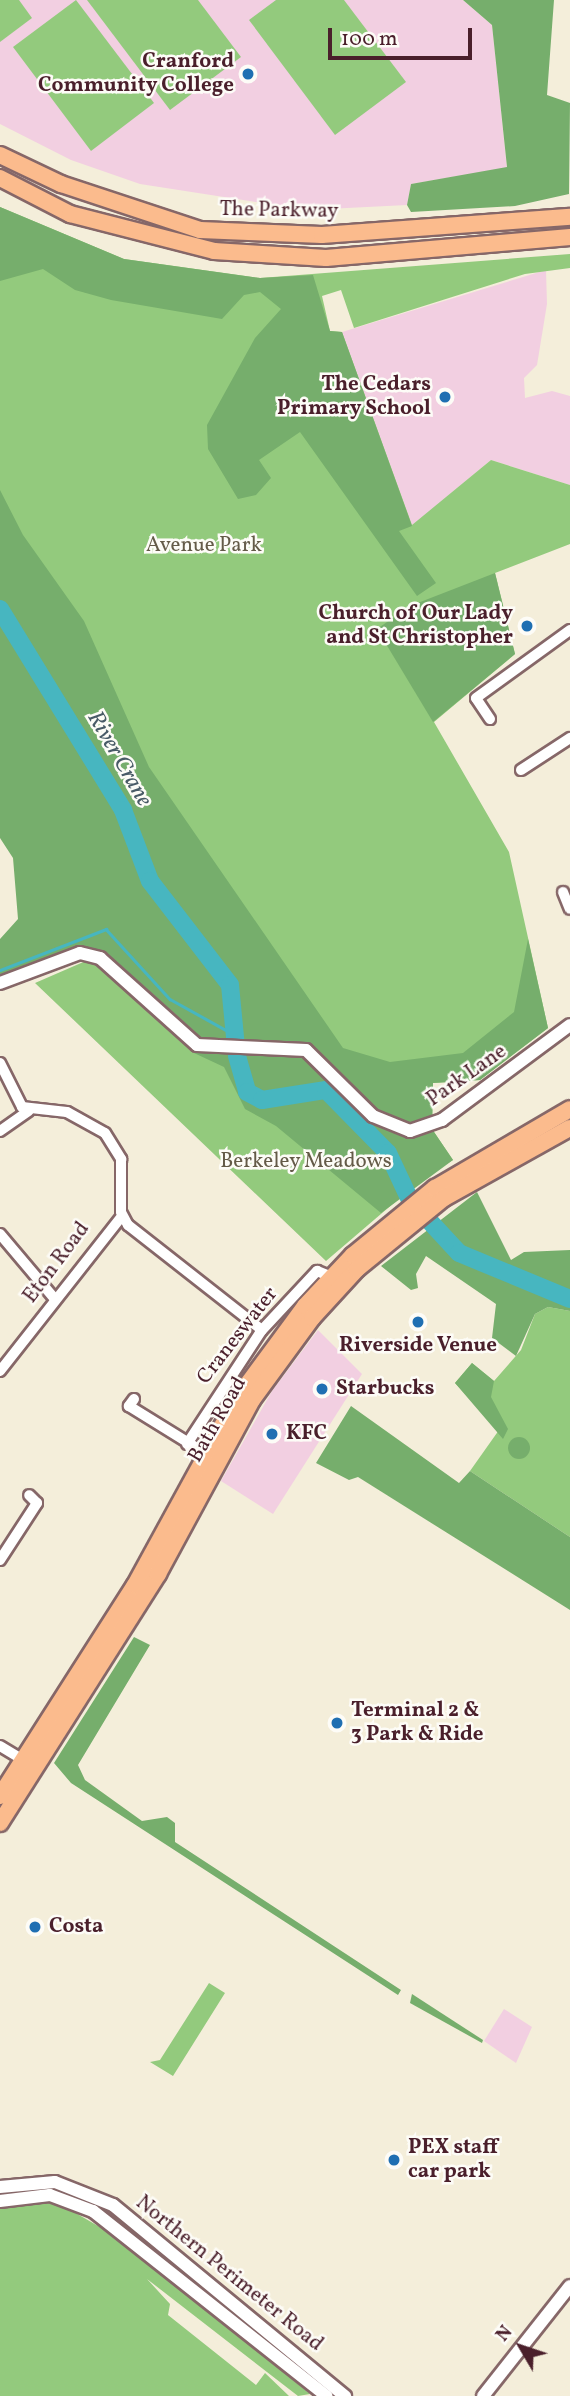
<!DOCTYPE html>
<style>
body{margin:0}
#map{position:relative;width:570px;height:2396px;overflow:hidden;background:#f4eeda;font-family:Vollkorn,serif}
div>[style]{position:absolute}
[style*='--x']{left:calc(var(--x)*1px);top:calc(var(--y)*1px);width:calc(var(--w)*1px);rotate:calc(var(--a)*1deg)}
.built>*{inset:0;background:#f2cfe1}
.green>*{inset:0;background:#93ca7d}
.forest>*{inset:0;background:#76ae6c}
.round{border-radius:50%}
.stream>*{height:2.5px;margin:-1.25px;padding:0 1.25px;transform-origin:1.25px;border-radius:1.25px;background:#47b6c0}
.river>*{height:18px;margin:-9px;padding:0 9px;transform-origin:9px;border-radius:9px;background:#47b6c0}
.roads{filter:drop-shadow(2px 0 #866768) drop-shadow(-2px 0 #866768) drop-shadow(0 2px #866768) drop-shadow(0 -2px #866768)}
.minor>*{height:10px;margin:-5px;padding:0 5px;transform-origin:5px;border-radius:5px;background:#fff}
.tertiary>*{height:12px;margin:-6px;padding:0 6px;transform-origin:6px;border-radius:6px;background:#fff}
.trunk>*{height:16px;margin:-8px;padding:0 8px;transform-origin:8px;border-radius:8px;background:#fbbb8d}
.dots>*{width:19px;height:19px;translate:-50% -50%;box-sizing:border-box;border:4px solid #fdfcf7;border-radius:50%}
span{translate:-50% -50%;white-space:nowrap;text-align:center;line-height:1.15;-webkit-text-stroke:5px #fdfcf7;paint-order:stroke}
.poi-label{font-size:21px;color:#4a1f2b;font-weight:700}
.right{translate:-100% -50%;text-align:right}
.left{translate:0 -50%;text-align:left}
.street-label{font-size:21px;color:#4a1f2b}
.park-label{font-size:21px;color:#645b48}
.water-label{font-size:23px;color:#495b67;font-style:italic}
.north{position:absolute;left:486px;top:2312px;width:70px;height:70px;-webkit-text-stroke:5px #fdfcf7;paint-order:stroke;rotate:309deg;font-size:19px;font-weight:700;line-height:28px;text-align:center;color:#4a1f2b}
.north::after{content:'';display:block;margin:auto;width:24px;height:32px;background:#4a1f2b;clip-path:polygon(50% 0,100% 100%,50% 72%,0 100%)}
.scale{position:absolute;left:328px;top:28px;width:144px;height:32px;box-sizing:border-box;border:4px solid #4a1f2b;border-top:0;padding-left:9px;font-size:21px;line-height:24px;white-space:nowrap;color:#4a1f2b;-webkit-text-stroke:5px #fdfcf7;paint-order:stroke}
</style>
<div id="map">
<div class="built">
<i style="clip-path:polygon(0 0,463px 0,492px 25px,507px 168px,411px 184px,407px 205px,307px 210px,140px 184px,71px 160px,0 124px)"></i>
<i style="clip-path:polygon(546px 270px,547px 304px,537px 365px,524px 378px,525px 398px,552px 391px,570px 396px,570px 485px,491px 460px,412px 526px,342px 332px)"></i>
<i style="clip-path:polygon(318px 1330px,362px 1374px,273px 1514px,221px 1481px,272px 1391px)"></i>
<i style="clip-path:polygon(504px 2009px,532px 2027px,516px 2063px,484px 2041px)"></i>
</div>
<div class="green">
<i style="clip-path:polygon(0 0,19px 0,32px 18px,0 42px)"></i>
<i style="clip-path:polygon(76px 0,154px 103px,91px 151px,13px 47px)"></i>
<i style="clip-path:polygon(87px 0,198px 0,241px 57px,170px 110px)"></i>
<i style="clip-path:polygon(276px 0,344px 0,406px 82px,335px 135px,249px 20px)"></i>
<i style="clip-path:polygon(0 207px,124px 259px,260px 278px,570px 254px,570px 268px,525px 274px,354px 328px,341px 290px,322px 296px,330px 331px,342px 332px,412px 525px,491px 460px,570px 485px,570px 544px,495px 573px,515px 654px,434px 722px,509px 852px,548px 1028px,480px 1080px,433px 1083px,432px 1129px,453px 1160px,433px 1172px,0 599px)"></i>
<i style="clip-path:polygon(88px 960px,113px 970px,193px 1048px,220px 1054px,402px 1196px,326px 1261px,35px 983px)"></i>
<i style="clip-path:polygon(548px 1307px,570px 1311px,570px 1537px,470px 1471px,499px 1430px,455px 1383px,472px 1363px,494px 1381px,521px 1350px,535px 1314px)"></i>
<i style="clip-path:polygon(209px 1983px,225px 1993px,173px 2076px,150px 2062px,160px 2060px)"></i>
<i style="clip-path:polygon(33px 2202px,60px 2204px,124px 2241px,310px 2394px,298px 2396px,147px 2279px,170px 2304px,168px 2315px,256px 2385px,265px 2373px,289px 2396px,0 2396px,0 2208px)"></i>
</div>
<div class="forest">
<i style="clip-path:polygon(463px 0,554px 0,547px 95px,570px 103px,569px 194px,515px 206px,411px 212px,407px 205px,411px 184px,507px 167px,492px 25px)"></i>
<i style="clip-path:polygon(0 207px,124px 259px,260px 278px,313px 275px,330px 331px,342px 332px,412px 526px,399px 531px,436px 583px,417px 596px,300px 432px,259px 460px,271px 478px,256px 495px,238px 499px,208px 449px,207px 425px,255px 338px,281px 309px,260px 292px,244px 295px,222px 319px,111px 300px,75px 290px,43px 269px,0 281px)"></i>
<i style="clip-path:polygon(0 490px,23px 535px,84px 621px,149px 767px,343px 1048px,390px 1062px,463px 1053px,514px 1012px,528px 939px,548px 1028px,480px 1080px,433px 1083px,432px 1129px,453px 1160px,381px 1213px,276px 1126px,245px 1109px,224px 1067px,194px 1053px,195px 1032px,119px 964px,79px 949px,0 978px,0 939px,18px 919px,13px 858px,0 838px)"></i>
<i style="clip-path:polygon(495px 573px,515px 654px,433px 722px,377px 629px,410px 606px)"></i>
<i style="clip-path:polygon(477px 1192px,511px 1260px,524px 1252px,570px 1250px,570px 1311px,548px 1307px,535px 1314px,516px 1356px,492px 1338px,496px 1304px,426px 1256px,416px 1274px,418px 1288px,411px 1290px,381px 1266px)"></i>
<i style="clip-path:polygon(472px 1363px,494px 1381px,491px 1397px,508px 1429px,503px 1439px,455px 1383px)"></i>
<i style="clip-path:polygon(351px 1406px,459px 1483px,470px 1471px,570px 1537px,570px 1610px,358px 1477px,349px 1480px,316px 1463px)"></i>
<i class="round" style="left:508px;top:1437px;width:22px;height:22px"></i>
<i style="clip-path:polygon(134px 1637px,150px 1645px,78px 1765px,85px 1780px,142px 1821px,167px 1817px,175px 1823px,175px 1842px,401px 1990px,398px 1995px,71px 1783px,54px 1763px)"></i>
<i style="clip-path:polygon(412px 1994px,483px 2040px,482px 2043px,410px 2003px)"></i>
</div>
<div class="stream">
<i style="--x:0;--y:970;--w:114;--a:-21.1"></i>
<i style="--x:106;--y:929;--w:95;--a:47.6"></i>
<i style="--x:170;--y:999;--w:74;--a:29"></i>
</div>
<div class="river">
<i style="--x:0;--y:609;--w:236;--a:58.5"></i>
<i style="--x:123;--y:810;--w:76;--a:69.2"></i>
<i style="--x:150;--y:881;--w:131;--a:52.4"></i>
<i style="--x:230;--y:985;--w:62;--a:84.5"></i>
<i style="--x:237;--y:1056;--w:37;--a:74"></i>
<i style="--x:247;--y:1092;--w:17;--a:28"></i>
<i style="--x:262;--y:1100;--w:65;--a:-8.9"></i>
<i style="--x:326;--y:1090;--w:88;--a:45.5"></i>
<i style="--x:388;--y:1153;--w:52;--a:64.9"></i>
<i style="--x:410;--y:1200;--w:72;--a:47.2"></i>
<i style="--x:459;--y:1253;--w:120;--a:22.5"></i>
</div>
<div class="roads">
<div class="minor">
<i style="--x:490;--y:719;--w:25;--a:-124"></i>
<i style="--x:476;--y:698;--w:116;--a:-35.9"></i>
<i style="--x:521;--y:770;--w:59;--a:-33.1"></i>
<i style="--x:563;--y:892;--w:18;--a:68"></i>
<i style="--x:0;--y:1063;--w:49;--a:63.4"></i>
<i style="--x:22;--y:1107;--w:45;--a:6.3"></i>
<i style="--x:67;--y:1112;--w:43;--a:28.9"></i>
<i style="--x:105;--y:1133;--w:31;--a:58"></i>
<i style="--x:121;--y:1159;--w:53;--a:90"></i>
<i style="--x:121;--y:1212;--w:15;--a:62"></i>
<i style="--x:128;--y:1225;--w:170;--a:38.1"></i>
<i style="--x:0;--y:1131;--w:35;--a:-35"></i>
<i style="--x:0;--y:1234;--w:84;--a:49.8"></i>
<i style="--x:0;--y:1371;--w:196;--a:-51.8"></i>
<i style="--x:134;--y:1399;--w:9;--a:126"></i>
<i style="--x:129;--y:1406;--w:95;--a:31.7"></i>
<i style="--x:187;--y:1444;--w:136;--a:-56.7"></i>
<i style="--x:262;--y:1330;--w:81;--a:-47"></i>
<i style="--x:317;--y:1271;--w:16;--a:22"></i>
<i style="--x:0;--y:1560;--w:68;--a:-57"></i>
<i style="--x:37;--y:1503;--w:11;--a:-135"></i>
<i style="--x:0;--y:1746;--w:31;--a:31"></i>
</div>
<div class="tertiary">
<i style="--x:0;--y:983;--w:85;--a:-20.6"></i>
<i style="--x:80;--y:953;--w:21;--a:14"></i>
<i style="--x:100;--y:958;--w:130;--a:41.9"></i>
<i style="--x:197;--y:1045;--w:109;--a:2.6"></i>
<i style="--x:306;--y:1050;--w:94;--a:44.6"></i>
<i style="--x:373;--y:1116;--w:40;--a:22"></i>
<i style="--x:410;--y:1131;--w:34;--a:-19"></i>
<i style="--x:442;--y:1120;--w:159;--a:-36.6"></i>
<i style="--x:0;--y:2187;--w:55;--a:-5.2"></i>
<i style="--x:55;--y:2182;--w:62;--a:21.6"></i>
<i style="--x:113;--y:2205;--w:301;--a:39.5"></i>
<i style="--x:0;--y:2201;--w:50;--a:-6.8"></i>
<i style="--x:50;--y:2195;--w:46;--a:20.4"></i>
<i style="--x:93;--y:2211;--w:298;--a:38.4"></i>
<i style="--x:483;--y:2396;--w:140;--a:-51.7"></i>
</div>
<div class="trunk">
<i style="--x:0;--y:155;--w:68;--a:25.4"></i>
<i style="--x:61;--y:184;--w:146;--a:18.3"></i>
<i style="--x:200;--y:230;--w:122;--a:2.3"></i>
<i style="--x:322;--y:235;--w:249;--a:-4.2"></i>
<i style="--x:0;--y:178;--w:79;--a:27.2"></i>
<i style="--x:70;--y:214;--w:149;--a:14.4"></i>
<i style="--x:214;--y:251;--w:112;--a:3.6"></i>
<i style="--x:326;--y:258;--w:245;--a:-4.9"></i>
<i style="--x:0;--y:1796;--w:250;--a:-57.4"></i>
<i style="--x:135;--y:1585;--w:214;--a:-61.3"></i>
<i style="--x:238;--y:1397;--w:113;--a:-53.6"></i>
<i style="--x:305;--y:1306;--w:70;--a:-46.7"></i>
<i style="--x:353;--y:1255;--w:106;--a:-39.3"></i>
<i style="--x:435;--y:1188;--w:156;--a:-30.3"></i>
<i style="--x:0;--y:1823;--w:295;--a:-57.6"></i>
<i style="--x:158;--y:1574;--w:198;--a:-61.6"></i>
<i style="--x:252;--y:1400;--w:102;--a:-53.8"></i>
<i style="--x:312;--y:1318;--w:67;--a:-47.4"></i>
<i style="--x:357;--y:1269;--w:112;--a:-39.2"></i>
<i style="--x:444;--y:1198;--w:144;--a:-29.1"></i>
</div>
</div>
<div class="dots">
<i style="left:248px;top:74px;background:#1f6fb2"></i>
<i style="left:445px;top:397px;background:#1f6fb2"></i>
<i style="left:527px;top:626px;background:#1f6fb2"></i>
<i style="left:418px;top:1322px;background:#1f6fb2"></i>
<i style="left:322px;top:1389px;background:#1f6fb2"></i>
<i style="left:272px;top:1434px;background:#1f6fb2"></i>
<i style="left:337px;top:1723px;background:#1f6fb2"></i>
<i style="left:35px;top:1927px;background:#1f6fb2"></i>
<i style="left:394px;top:2160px;background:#1f6fb2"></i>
</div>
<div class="poi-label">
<span class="right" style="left:234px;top:74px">Cranford<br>Community College</span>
<span class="right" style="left:431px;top:397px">The Cedars<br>Primary School</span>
<span class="right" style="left:513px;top:626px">Church of Our Lady<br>and St Christopher</span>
<span style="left:418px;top:1346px">Riverside Venue</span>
<span class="left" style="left:336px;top:1389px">Starbucks</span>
<span class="left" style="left:286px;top:1434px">KFC</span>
<span class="left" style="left:351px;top:1723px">Terminal 2 &amp;<br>3 Park &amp; Ride</span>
<span class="left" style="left:49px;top:1927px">Costa</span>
<span class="left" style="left:408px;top:2160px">PEX staff<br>car park</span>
</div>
<div class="street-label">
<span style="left:279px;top:211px;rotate:1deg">The Parkway</span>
<span style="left:467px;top:1076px;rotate:-35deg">Park Lane</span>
<span style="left:57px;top:1263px;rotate:-53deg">Eton Road</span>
<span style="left:238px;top:1336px;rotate:-52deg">Craneswater</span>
<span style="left:218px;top:1420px;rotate:-60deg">Bath Road</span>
<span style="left:229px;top:2274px;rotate:39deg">Northern Perimeter Road</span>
</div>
<div class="park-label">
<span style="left:204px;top:546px">Avenue Park</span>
<span style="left:306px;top:1162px">Berkeley Meadows</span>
</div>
<div class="water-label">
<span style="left:119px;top:759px;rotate:60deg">River Crane</span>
</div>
<div class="north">N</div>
<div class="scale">100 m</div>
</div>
